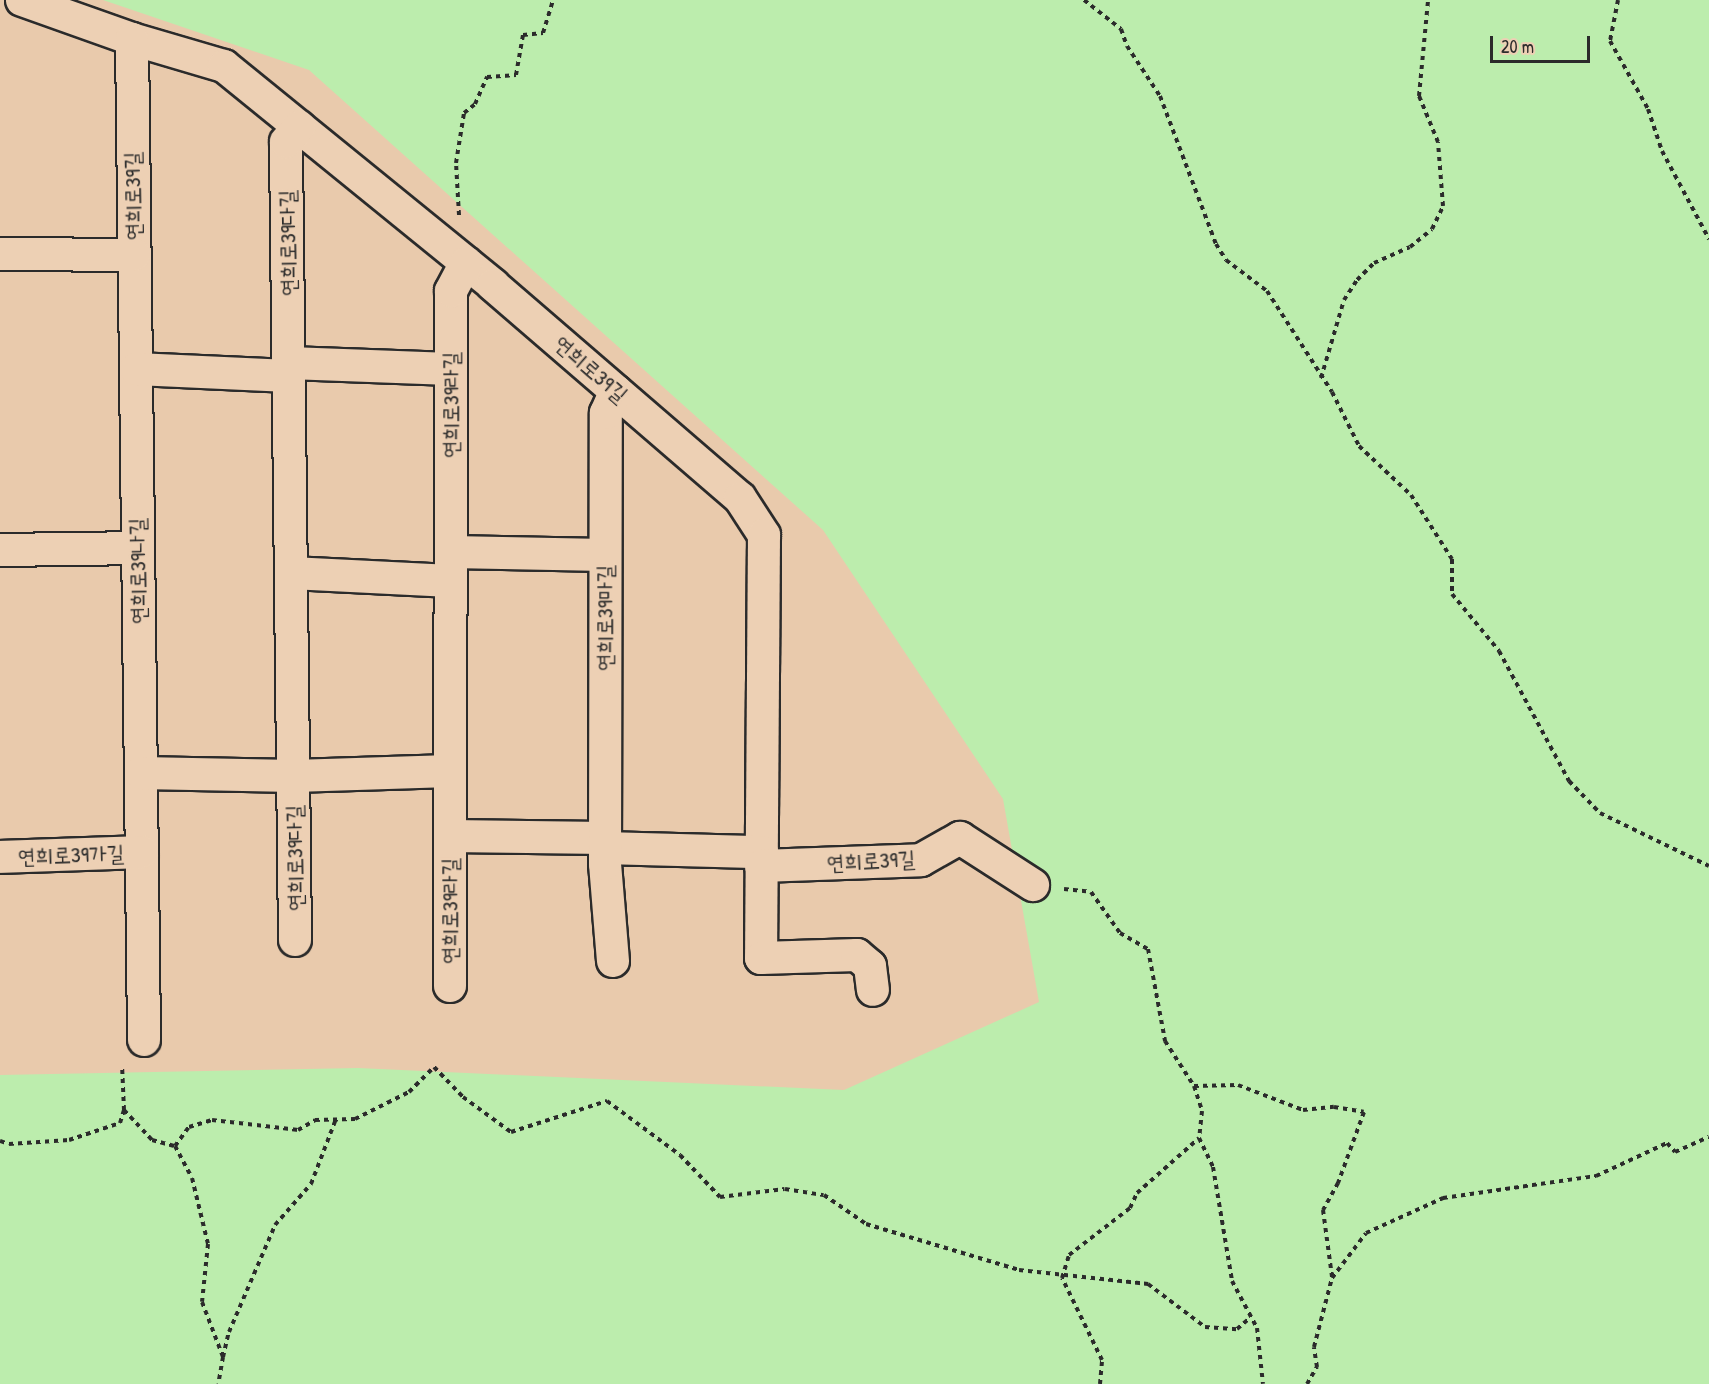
<!DOCTYPE html>
<meta charset="utf-8">
<style>
body{margin:0}
#map{position:relative;width:1709px;height:1384px;overflow:hidden;background:#e9caac;font-family:"Patrick Hand","Poor Story",sans-serif}
div>[style]{position:absolute}
[style*='--x']{left:calc(var(--x)*1px);top:calc(var(--y)*1px);width:calc(var(--w)*1px);rotate:calc(var(--a)*1deg)}
.green>*{inset:0;background:#bcedad}
.path>*{height:4px;margin-top:-2px;transform-origin:0;background:repeating-linear-gradient(90deg,#2b2b2b 0 4.5px,transparent 0 9px)}
.roads{filter:drop-shadow(2px 0 #2b2b2b) drop-shadow(-2px 0 #2b2b2b) drop-shadow(0 2px #2b2b2b) drop-shadow(0 -2px #2b2b2b)}
.street>*{height:32px;margin:-16px;padding:0 16px;transform-origin:16px;border-radius:16px;background:#edd0b4}
span{translate:-50% -50%;white-space:nowrap;text-align:center;line-height:1.15;-webkit-text-stroke:4.5px #edd0b4;paint-order:stroke}
.street-label{font-size:22px;color:#2b2b2b}
.scale{position:absolute;left:1490px;top:36px;width:100px;height:27px;box-sizing:border-box;border:3px solid #2b2b2b;border-top:0;padding-left:8px;font-size:18px;line-height:21px;white-space:nowrap;color:#2b2b2b;-webkit-text-stroke:4px #edd0b4;paint-order:stroke}
</style>
<div id="map">
<div class="green">
<i style="clip-path:polygon(103px 0,1709px 0,1709px 1384px,0 1384px,0 1075px,358px 1068px,844px 1090px,1039px 1002px,1003px 799px,823px 530px,309px 70px)"></i>
</div>
<div class="path">
<i style="--x:1084;--y:0;--w:47;--a:38.1"></i>
<i style="--x:1121;--y:29;--w:18;--a:71"></i>
<i style="--x:1127;--y:46;--w:60;--a:56.6"></i>
<i style="--x:1160;--y:96;--w:158;--a:69.3"></i>
<i style="--x:1216;--y:244;--w:19;--a:58"></i>
<i style="--x:1226;--y:260;--w:51;--a:37.1"></i>
<i style="--x:1267;--y:291;--w:120;--a:57.2"></i>
<i style="--x:1332;--y:392;--w:60;--a:63.4"></i>
<i style="--x:1359;--y:446;--w:71;--a:43.3"></i>
<i style="--x:1411;--y:495;--w:76;--a:57.4"></i>
<i style="--x:1452;--y:559;--w:35;--a:90"></i>
<i style="--x:1452;--y:594;--w:74;--a:50.5"></i>
<i style="--x:1499;--y:651;--w:148;--a:61.7"></i>
<i style="--x:1569;--y:781;--w:45;--a:45.9"></i>
<i style="--x:1600;--y:813;--w:121;--a:25.9"></i>
<i style="--x:1618;--y:0;--w:42;--a:101"></i>
<i style="--x:1610;--y:41;--w:78;--a:60.8"></i>
<i style="--x:1648;--y:109;--w:44;--a:71.6"></i>
<i style="--x:1662;--y:151;--w:100;--a:61.9"></i>
<i style="--x:459;--y:215;--w:52;--a:-93.3"></i>
<i style="--x:456;--y:163;--w:51;--a:-80.9"></i>
<i style="--x:464;--y:113;--w:14;--a:-39"></i>
<i style="--x:475;--y:104;--w:30;--a:-66"></i>
<i style="--x:487;--y:77;--w:29;--a:-4"></i>
<i style="--x:516;--y:75;--w:41;--a:-80.1"></i>
<i style="--x:523;--y:35;--w:20;--a:-6"></i>
<i style="--x:543;--y:33;--w:34;--a:-73"></i>
<i style="--x:1321;--y:378;--w:81;--a:-73.6"></i>
<i style="--x:1344;--y:300;--w:24;--a:-57"></i>
<i style="--x:1357;--y:280;--w:24;--a:-45"></i>
<i style="--x:1374;--y:263;--w:39;--a:-24"></i>
<i style="--x:1410;--y:247;--w:28;--a:-39"></i>
<i style="--x:1432;--y:229;--w:25;--a:-64"></i>
<i style="--x:1443;--y:206;--w:64;--a:-94.5"></i>
<i style="--x:1438;--y:142;--w:50;--a:-112.4"></i>
<i style="--x:1419;--y:96;--w:96;--a:-84.6"></i>
<i style="--x:1064;--y:889;--w:27;--a:6"></i>
<i style="--x:1091;--y:892;--w:50;--a:54.7"></i>
<i style="--x:1120;--y:933;--w:32;--a:30"></i>
<i style="--x:1148;--y:949;--w:94;--a:79.5"></i>
<i style="--x:1165;--y:1041;--w:54;--a:57.2"></i>
<i style="--x:1194;--y:1086;--w:26;--a:72"></i>
<i style="--x:1202;--y:1111;--w:27;--a:96"></i>
<i style="--x:1199;--y:1138;--w:32;--a:64"></i>
<i style="--x:1213;--y:1167;--w:116;--a:80.5"></i>
<i style="--x:1232;--y:1281;--w:53;--a:62"></i>
<i style="--x:1257;--y:1328;--w:56;--a:83.9"></i>
<i style="--x:1194;--y:1086;--w:44;--a:-1.3"></i>
<i style="--x:1238;--y:1085;--w:70;--a:21"></i>
<i style="--x:1303;--y:1110;--w:31;--a:-6"></i>
<i style="--x:1334;--y:1107;--w:30;--a:9"></i>
<i style="--x:1364;--y:1112;--w:76;--a:110.1"></i>
<i style="--x:1338;--y:1183;--w:31;--a:119"></i>
<i style="--x:1323;--y:1210;--w:68;--a:82.3"></i>
<i style="--x:124;--y:1110;--w:41;--a:47"></i>
<i style="--x:152;--y:1140;--w:24;--a:15"></i>
<i style="--x:175;--y:1146;--w:36;--a:62"></i>
<i style="--x:192;--y:1178;--w:68;--a:76.4"></i>
<i style="--x:208;--y:1244;--w:58;--a:95.9"></i>
<i style="--x:202;--y:1302;--w:59;--a:69.1"></i>
<i style="--x:223;--y:1357;--w:27;--a:100"></i>
<i style="--x:0;--y:1141;--w:9;--a:18"></i>
<i style="--x:9;--y:1144;--w:60;--a:-3.8"></i>
<i style="--x:69;--y:1140;--w:54;--a:-18.4"></i>
<i style="--x:120;--y:1123;--w:14;--a:-73"></i>
<i style="--x:124;--y:1110;--w:45;--a:-92.5"></i>
<i style="--x:175;--y:1146;--w:24;--a:-54"></i>
<i style="--x:189;--y:1127;--w:24;--a:-17"></i>
<i style="--x:212;--y:1120;--w:87;--a:6.6"></i>
<i style="--x:298;--y:1130;--w:20;--a:-30"></i>
<i style="--x:315;--y:1120;--w:40;--a:-1.4"></i>
<i style="--x:355;--y:1119;--w:60;--a:-26.6"></i>
<i style="--x:409;--y:1092;--w:35;--a:-45"></i>
<i style="--x:434;--y:1067;--w:42;--a:46"></i>
<i style="--x:463;--y:1097;--w:59;--a:36.1"></i>
<i style="--x:511;--y:1132;--w:101;--a:-17.9"></i>
<i style="--x:607;--y:1101;--w:91;--a:36.5"></i>
<i style="--x:680;--y:1155;--w:58;--a:46.4"></i>
<i style="--x:720;--y:1197;--w:65;--a:-7"></i>
<i style="--x:785;--y:1189;--w:39;--a:9"></i>
<i style="--x:824;--y:1195;--w:51;--a:34.6"></i>
<i style="--x:866;--y:1224;--w:160;--a:16.7"></i>
<i style="--x:1019;--y:1270;--w:130;--a:6.2"></i>
<i style="--x:1148;--y:1284;--w:71;--a:37"></i>
<i style="--x:1205;--y:1327;--w:32;--a:4"></i>
<i style="--x:1237;--y:1329;--w:18;--a:-41"></i>
<i style="--x:223;--y:1357;--w:26;--a:-77"></i>
<i style="--x:229;--y:1332;--w:116;--a:-66.7"></i>
<i style="--x:275;--y:1225;--w:55;--a:-48.7"></i>
<i style="--x:311;--y:1184;--w:70;--a:-69"></i>
<i style="--x:1100;--y:1384;--w:24;--a:-85"></i>
<i style="--x:1102;--y:1360;--w:91;--a:-116"></i>
<i style="--x:1062;--y:1278;--w:24;--a:-73"></i>
<i style="--x:1069;--y:1255;--w:77;--a:-37.6"></i>
<i style="--x:1130;--y:1208;--w:17;--a:-65"></i>
<i style="--x:1137;--y:1193;--w:83;--a:-41.6"></i>
<i style="--x:1307;--y:1384;--w:20;--a:-60"></i>
<i style="--x:1317;--y:1367;--w:20;--a:-99"></i>
<i style="--x:1314;--y:1347;--w:71;--a:-75.4"></i>
<i style="--x:1332;--y:1278;--w:56;--a:-52.9"></i>
<i style="--x:1366;--y:1233;--w:85;--a:-24.4"></i>
<i style="--x:1443;--y:1198;--w:155;--a:-8.2"></i>
<i style="--x:1596;--y:1176;--w:78;--a:-24.9"></i>
<i style="--x:1667;--y:1143;--w:12;--a:48"></i>
<i style="--x:1675;--y:1152;--w:37;--a:-24"></i>
</div>
<div class="roads">
<div class="street">
<i style="--x:22;--y:0;--w:117;--a:19.5"></i>
<i style="--x:132;--y:39;--w:96;--a:16.4"></i>
<i style="--x:224;--y:66;--w:347;--a:39.1"></i>
<i style="--x:493;--y:285;--w:326;--a:40.8"></i>
<i style="--x:740;--y:498;--w:44;--a:57"></i>
<i style="--x:764;--y:535;--w:423;--a:90.4"></i>
<i style="--x:761;--y:958;--w:96;--a:-1.8"></i>
<i style="--x:857;--y:955;--w:17;--a:40"></i>
<i style="--x:870;--y:966;--w:24;--a:83"></i>
<i style="--x:132;--y:39;--w:1001;--a:89.31"></i>
<i style="--x:0;--y:254;--w:134;--a:0.4"></i>
<i style="--x:289;--y:363;--w:162;--a:2.1"></i>
<i style="--x:136;--y:369;--w:153;--a:2.6"></i>
<i style="--x:0;--y:550;--w:138;--a:-0.8"></i>
<i style="--x:451;--y:552;--w:154;--a:1.1"></i>
<i style="--x:291;--y:573;--w:160;--a:2.9"></i>
<i style="--x:141;--y:773;--w:153;--a:1.1"></i>
<i style="--x:294;--y:776;--w:156;--a:-1.8"></i>
<i style="--x:450;--y:836;--w:155;--a:0.7"></i>
<i style="--x:604;--y:848;--w:158;--a:1.5"></i>
<i style="--x:0;--y:857;--w:142;--a:-2"></i>
<i style="--x:761;--y:866;--w:160;--a:-2.1"></i>
<i style="--x:921;--y:860;--w:45;--a:-29.4"></i>
<i style="--x:960;--y:838;--w:87;--a:32.8"></i>
<i style="--x:295;--y:940;--w:798;--a:-90.65"></i>
<i style="--x:286;--y:142;--w:20;--a:-49"></i>
<i style="--x:613;--y:961;--w:97;--a:-94.7"></i>
<i style="--x:605;--y:864;--w:451;--a:-89.9"></i>
<i style="--x:606;--y:413;--w:24;--a:-66"></i>
<i style="--x:450;--y:986;--w:695;--a:-89.92"></i>
<i style="--x:451;--y:291;--w:32;--a:-62"></i>
</div>
</div>
<div class="street-label">
<span style="left:133px;top:196px;rotate:-91deg">연희로39길</span>
<span style="left:288px;top:243px;rotate:-91deg">연희로39다길</span>
<span style="left:591px;top:369px;rotate:41deg">연희로39길</span>
<span style="left:451px;top:405px;rotate:-90deg">연희로39라길</span>
<span style="left:138px;top:571px;rotate:-91deg">연희로39나길</span>
<span style="left:605px;top:618px;rotate:-90deg">연희로39마길</span>
<span style="left:71px;top:855px;rotate:-2deg">연희로39가길</span>
<span style="left:295px;top:858px;rotate:-91deg">연희로39다길</span>
<span style="left:871px;top:861px;rotate:-3deg">연희로39길</span>
<span style="left:450px;top:911px;rotate:-90deg">연희로39라길</span>
</div>
<div class="scale">20 m</div>
</div>
